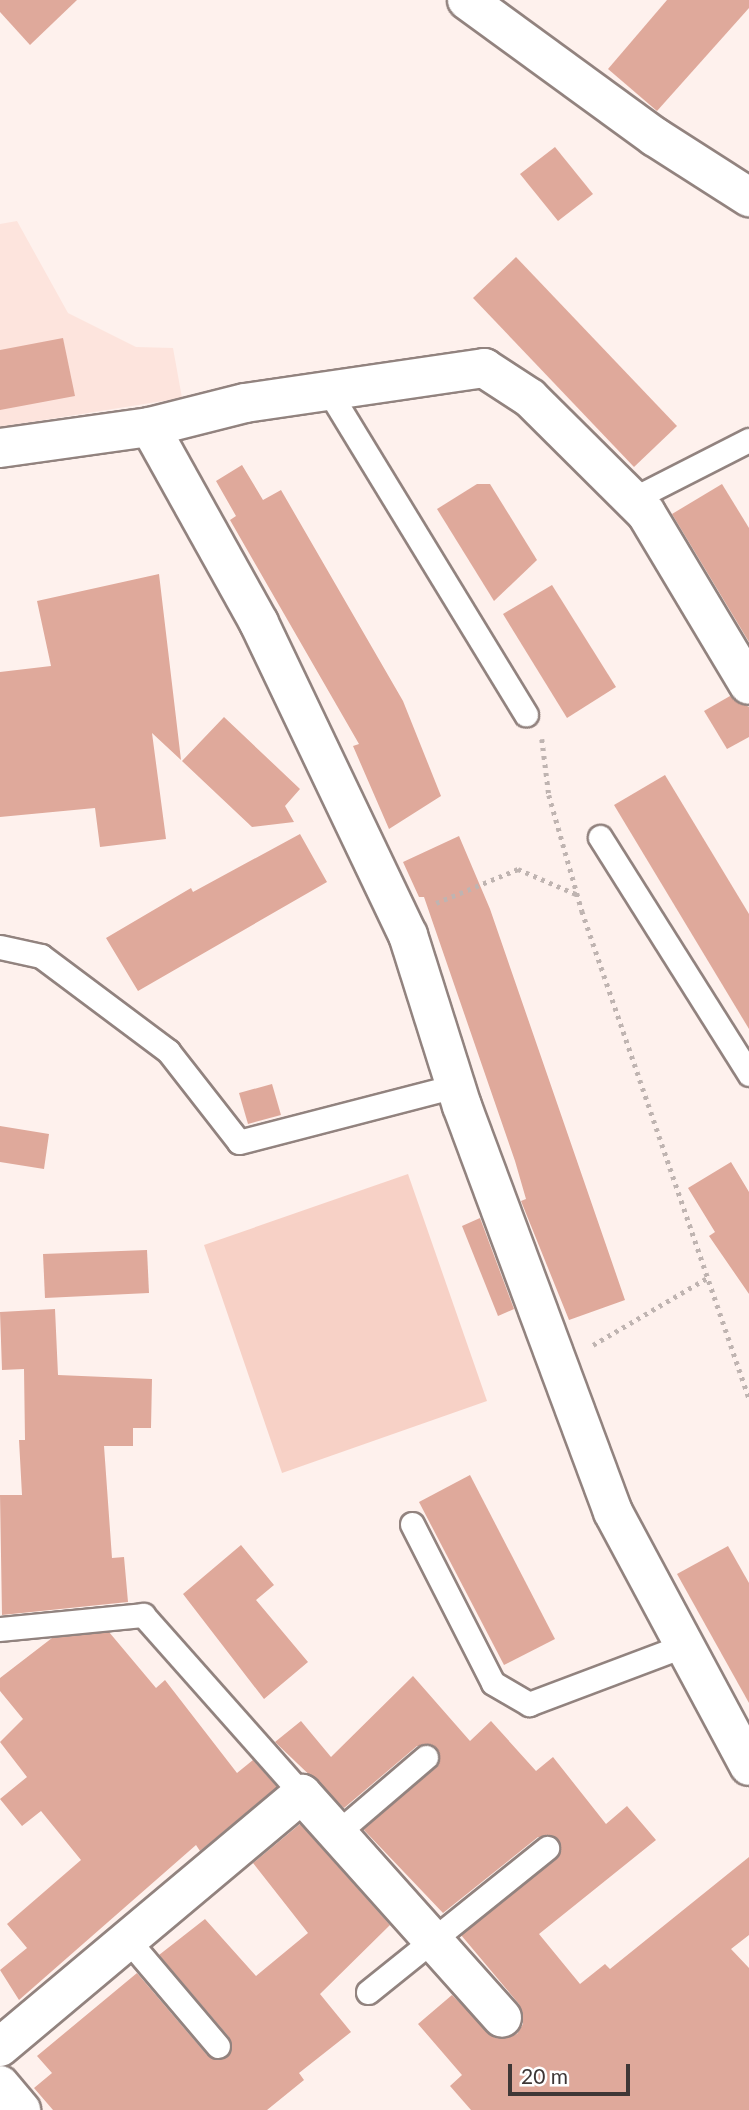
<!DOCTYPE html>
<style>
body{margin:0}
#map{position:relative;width:749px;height:2110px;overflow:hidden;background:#fef1ed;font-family:Lato,sans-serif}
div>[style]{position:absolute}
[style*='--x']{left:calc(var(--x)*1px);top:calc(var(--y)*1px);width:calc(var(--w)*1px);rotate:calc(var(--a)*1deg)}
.built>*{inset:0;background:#fde4dd}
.green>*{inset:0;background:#f7d1c6}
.building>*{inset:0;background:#dfa99b}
.path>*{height:4.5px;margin-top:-2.25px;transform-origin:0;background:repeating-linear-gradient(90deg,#bfb4b1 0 3.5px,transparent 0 8.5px)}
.roads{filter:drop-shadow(2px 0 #92837f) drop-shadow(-2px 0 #92837f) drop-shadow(0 2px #92837f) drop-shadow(0 -2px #92837f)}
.service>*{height:23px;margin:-11.5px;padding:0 11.5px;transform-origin:11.5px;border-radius:11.5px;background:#fff}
.minor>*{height:38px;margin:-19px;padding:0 19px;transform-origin:19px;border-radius:19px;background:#fff}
.tertiary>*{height:38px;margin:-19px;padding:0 19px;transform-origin:19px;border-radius:19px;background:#fff}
span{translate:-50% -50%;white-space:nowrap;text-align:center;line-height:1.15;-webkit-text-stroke:6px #fff;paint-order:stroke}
.scale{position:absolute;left:508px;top:2064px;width:122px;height:32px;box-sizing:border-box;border:4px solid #3e3736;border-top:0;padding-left:9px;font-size:21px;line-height:24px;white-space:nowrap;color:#3e3736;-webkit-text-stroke:5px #fff;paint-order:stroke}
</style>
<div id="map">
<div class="built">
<i style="clip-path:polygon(17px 221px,68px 313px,136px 347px,173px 348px,182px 398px,0 427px,0 224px)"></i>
</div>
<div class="green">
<i style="clip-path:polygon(408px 1174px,487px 1401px,282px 1473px,204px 1245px)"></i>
</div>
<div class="building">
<i style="clip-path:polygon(0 0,77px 0,30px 45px,0 12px)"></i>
<i style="clip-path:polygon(667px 0,749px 0,749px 8px,657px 111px,608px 69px)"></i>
<i style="clip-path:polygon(555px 147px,593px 194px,558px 221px,520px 174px)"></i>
<i style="clip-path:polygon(516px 257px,677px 426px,634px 467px,473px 298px)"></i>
<i style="clip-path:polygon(63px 338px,75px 396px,0 410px,0 350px)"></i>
<i style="clip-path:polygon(242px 465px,263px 500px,281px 490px,403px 701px,441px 796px,389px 829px,353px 746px,359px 744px,230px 520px,236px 516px,216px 481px)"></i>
<i style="clip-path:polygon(477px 484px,490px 484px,537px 560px,494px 601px,437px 509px)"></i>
<i style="clip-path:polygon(722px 484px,749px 528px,749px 642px,672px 514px)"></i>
<i style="clip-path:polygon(159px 574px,181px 760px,152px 733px,166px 839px,100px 847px,95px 808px,0 817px,0 672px,51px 666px,37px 601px)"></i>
<i style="clip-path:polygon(552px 585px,616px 687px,567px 718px,503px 614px)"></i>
<i style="clip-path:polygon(730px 696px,749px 707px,749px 737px,727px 749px,704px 711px)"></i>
<i style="clip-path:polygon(224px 717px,300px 789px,285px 806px,294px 822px,252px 827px,182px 761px)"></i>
<i style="clip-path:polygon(665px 775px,749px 914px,749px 1029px,614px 805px)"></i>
<i style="clip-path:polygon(300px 834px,327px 882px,138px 991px,106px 938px,191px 888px,193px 892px)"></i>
<i style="clip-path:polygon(459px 836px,490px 909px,625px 1300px,569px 1320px,521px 1201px,526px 1199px,515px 1161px,424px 897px,419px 897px,403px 862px)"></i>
<i style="clip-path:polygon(272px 1084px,281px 1115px,248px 1124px,239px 1093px)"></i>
<i style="clip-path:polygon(0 1126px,49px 1134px,44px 1169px,0 1162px)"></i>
<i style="clip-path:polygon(731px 1162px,749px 1192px,749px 1294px,709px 1236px,715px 1232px,688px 1188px)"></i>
<i style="clip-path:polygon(480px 1218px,514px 1309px,498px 1316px,462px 1226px)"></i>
<i style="clip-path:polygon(147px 1250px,149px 1293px,45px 1298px,43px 1254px)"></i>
<i style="clip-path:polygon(55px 1309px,58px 1375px,152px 1379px,151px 1428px,133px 1428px,133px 1446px,104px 1446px,112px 1558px,124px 1557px,128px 1602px,2px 1615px,0 1495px,22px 1495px,19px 1440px,25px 1440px,24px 1369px,2px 1370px,0 1312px)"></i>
<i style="clip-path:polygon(470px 1475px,555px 1639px,504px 1665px,419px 1502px)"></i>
<i style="clip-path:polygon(241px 1545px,274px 1585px,256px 1600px,308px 1662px,264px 1699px,183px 1594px)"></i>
<i style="clip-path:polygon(728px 1546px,749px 1583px,749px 1703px,677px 1574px)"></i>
<i style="clip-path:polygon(109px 1632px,156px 1688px,165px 1680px,237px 1773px,253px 1760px,277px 1787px,200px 1851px,196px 1845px,19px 2000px,0 1970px,27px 1948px,7px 1924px,81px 1860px,41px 1811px,22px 1826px,0 1799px,27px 1777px,0 1742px,23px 1719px,0 1691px,0 1678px,52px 1638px)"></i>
<i style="clip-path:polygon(413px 1676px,470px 1741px,491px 1721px,536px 1771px,553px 1757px,606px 1824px,627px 1806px,656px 1840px,539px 1934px,580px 1984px,605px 1964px,610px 1969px,749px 1857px,749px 1935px,731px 1949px,749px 1968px,749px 2110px,471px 2110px,450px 2086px,462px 2075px,418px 2024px,452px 1995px,495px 2038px,517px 2034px,523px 2024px,519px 2004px,461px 1935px,556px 1859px,558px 1840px,538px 1837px,443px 1913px,363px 1829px,436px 1767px,436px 1747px,417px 1746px,344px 1808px,275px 1742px,301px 1721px,331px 1757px)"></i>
<i style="clip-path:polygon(300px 1824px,390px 1925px,320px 1994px,351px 2032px,299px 2073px,304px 2080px,267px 2110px,53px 2110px,34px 2088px,52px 2073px,37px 2056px,137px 1973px,207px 2055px,228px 2056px,229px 2037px,159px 1955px,205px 1919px,256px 1976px,308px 1933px,253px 1863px)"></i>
</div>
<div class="path">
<i style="--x:542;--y:739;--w:56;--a:82.9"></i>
<i style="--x:549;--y:795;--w:121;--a:74.1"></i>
<i style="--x:582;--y:911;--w:515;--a:71.07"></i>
<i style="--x:436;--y:903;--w:89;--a:-22.5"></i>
<i style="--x:518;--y:869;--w:65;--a:23.4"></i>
<i style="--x:593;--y:1345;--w:132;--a:-30.4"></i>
</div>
<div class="roads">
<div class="service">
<i style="--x:328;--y:390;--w:380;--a:58.6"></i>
<i style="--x:633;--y:499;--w:130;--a:-27"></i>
<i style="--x:600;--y:837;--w:280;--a:57.8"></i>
<i style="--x:0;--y:947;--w:42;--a:12.4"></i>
<i style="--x:41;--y:956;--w:159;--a:36.8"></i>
<i style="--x:168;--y:1051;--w:115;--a:52"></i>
<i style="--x:239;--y:1142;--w:224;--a:-14.5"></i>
<i style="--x:412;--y:1524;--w:178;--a:63"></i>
<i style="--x:493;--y:1683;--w:42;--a:30.3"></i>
<i style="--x:529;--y:1704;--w:167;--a:-20.7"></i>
<i style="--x:0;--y:1629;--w:144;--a:-5.6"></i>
<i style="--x:143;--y:1615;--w:239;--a:48.4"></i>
<i style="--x:337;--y:1833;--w:117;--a:-40.5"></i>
<i style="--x:128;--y:1940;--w:139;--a:49.7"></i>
<i style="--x:368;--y:1992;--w:230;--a:-38.8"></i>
</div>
<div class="minor">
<i style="--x:467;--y:0;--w:233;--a:36.1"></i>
<i style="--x:655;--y:137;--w:112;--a:32.6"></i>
<i style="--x:150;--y:427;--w:224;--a:60.9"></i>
<i style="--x:259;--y:623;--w:346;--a:64.5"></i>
<i style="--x:408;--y:935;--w:179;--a:72.5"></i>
<i style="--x:462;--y:1106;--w:433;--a:69.6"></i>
<i style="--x:613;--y:1512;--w:288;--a:61.8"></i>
<i style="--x:0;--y:448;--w:151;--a:-8"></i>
<i style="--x:150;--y:427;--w:98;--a:-14.2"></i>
<i style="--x:245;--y:403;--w:242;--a:-8.3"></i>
<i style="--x:484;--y:368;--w:55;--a:33.1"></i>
<i style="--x:530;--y:398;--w:163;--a:44.8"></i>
<i style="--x:646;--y:513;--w:200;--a:59.1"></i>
<i style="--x:0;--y:2047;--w:394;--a:-40"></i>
<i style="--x:302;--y:1794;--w:300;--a:48.2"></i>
</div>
<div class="tertiary">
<i style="--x:0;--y:2085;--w:33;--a:50"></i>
</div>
</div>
<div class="scale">20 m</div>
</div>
